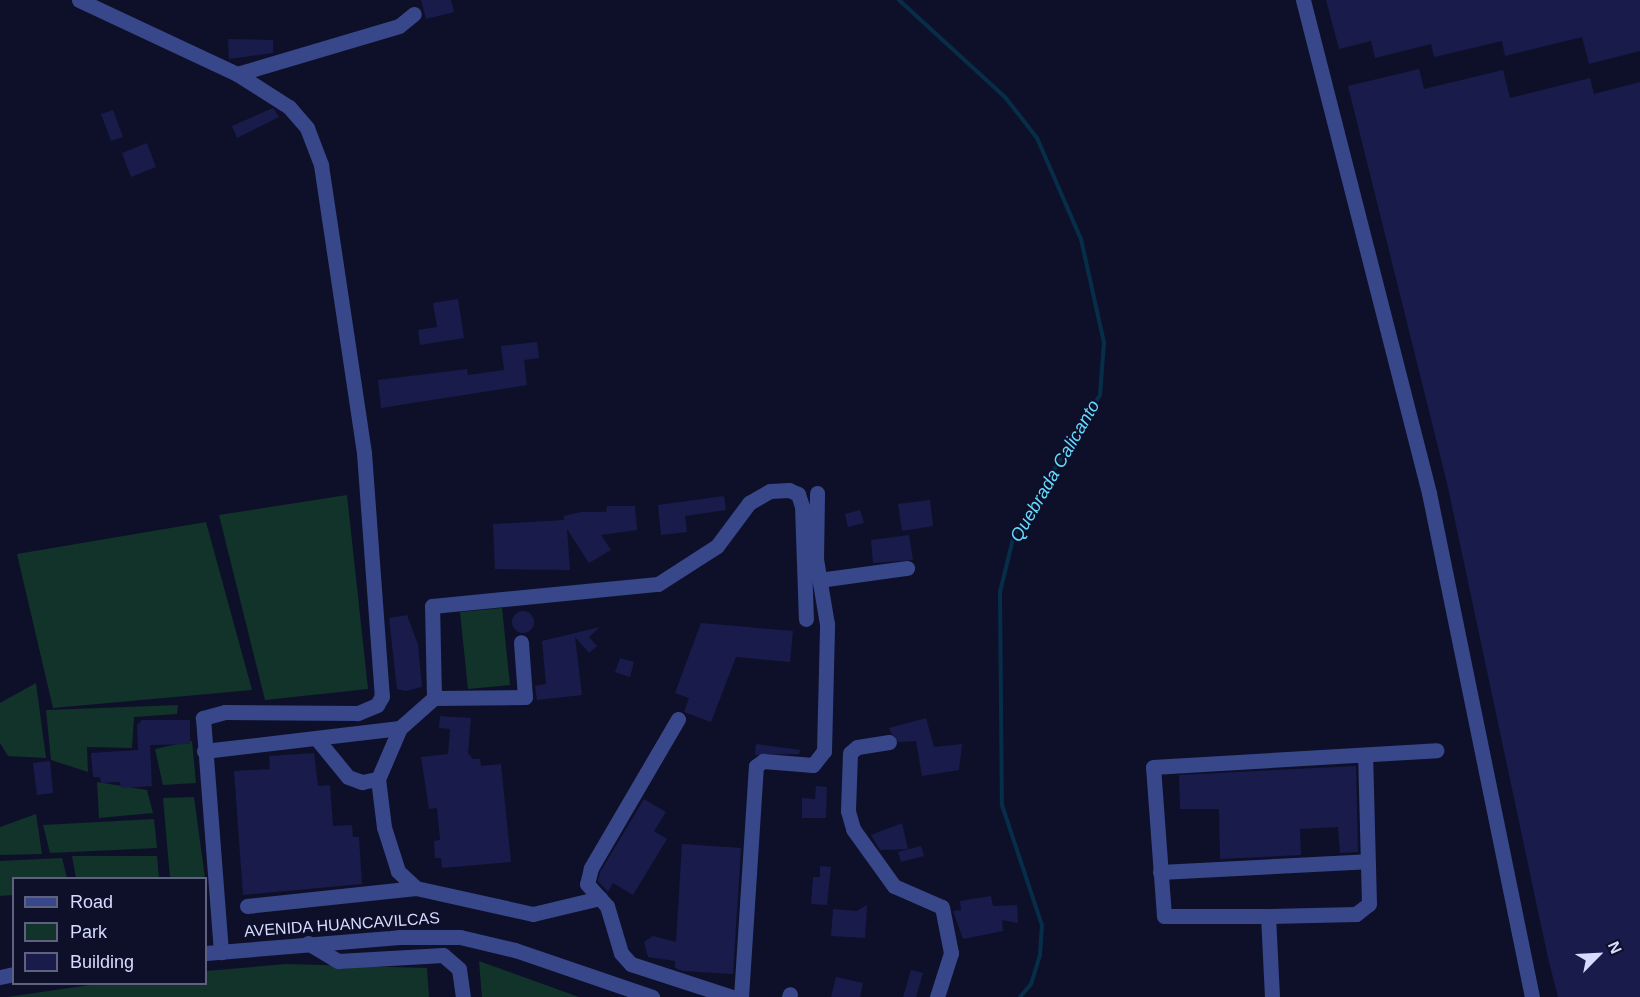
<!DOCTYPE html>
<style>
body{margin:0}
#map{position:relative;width:1640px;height:997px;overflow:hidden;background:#0e1029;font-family:Helvetica,sans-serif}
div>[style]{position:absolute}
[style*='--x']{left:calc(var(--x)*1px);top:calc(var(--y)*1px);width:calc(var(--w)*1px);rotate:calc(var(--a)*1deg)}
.green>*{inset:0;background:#11332a}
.stream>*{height:4px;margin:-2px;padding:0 2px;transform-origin:2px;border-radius:2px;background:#072e49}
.building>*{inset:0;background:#191b4b}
.round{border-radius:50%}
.minor>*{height:15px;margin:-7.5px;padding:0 7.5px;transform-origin:7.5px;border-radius:7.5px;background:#37478a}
span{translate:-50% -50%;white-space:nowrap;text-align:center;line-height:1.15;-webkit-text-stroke:4.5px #0e1029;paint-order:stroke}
.street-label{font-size:16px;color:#d6dbff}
.water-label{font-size:18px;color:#64dbff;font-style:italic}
.legend{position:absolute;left:12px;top:877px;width:195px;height:108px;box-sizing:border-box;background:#0e1029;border:2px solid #5e617f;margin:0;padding:8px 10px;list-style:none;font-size:18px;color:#d6dbff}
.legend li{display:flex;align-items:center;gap:12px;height:30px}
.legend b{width:30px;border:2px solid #5e617f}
.north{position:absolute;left:1568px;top:925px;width:60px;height:60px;-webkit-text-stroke:4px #0e1029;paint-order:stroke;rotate:66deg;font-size:16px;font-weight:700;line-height:24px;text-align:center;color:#d6dbff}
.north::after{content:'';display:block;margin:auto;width:21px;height:27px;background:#d6dbff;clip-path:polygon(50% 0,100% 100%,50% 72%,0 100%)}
</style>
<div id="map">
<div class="green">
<i style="clip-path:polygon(347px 495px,368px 689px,265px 700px,219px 515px)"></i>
<i style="clip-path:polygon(206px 522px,252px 690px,53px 708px,17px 554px)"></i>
<i style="clip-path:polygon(502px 608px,510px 685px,468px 689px,460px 612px)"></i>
<i style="clip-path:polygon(36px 683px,46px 758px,8px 756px,0 743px,0 703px)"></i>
<i style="clip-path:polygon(178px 705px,177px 714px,134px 717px,132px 748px,87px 747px,88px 772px,51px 760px,46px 710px)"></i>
<i style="clip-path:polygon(192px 741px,196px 783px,163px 785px,155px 749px)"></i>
<i style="clip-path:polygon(97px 782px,147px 790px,153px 813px,99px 818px)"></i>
<i style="clip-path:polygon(194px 797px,205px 878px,170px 878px,163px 798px)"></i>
<i style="clip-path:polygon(36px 814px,42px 854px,0 855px,0 827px)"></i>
<i style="clip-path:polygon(154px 819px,157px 848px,50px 853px,43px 825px)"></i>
<i style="clip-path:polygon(72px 856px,157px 856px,159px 878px,76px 878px)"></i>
<i style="clip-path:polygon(62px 858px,67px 878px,14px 878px,13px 895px,0 896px,0 861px)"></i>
<i style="clip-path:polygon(479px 961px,579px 997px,482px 997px)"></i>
<i style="clip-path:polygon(287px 964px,427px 968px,429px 997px,7px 997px,97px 984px,206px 984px,206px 971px)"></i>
</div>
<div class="stream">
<i style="--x:899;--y:0;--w:144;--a:42.5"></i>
<i style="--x:1005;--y:97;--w:52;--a:52"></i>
<i style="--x:1037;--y:138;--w:110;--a:66.5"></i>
<i style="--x:1081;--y:239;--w:107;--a:77.5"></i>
<i style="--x:1104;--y:343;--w:52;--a:94.4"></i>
<i style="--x:1100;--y:395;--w:164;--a:121.6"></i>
<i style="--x:1014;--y:535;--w:59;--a:103.8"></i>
<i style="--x:1000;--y:592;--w:213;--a:89.5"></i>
<i style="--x:1002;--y:805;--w:126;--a:71.6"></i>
<i style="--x:1042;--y:925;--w:30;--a:94"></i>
<i style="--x:1040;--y:955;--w:30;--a:107"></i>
<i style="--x:1031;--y:984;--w:17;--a:130"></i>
</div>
<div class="building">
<i style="clip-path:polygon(421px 0,451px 0,454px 12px,426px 19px)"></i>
<i style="clip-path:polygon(1326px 0,1640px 0,1640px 51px,1589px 64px,1582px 37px,1505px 56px,1502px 41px,1434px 57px,1431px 44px,1375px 58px,1371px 41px,1339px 49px)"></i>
<i style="clip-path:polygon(228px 39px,273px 40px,273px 53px,229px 59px)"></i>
<i style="clip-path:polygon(1419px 69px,1424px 89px,1503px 70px,1510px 98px,1590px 78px,1594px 94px,1640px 82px,1640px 997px,1558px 997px,1548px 958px,1447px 483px,1348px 86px)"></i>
<i style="clip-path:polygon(273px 108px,279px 117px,237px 138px,232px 126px)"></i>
<i style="clip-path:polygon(113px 110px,123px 137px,111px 141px,101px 114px)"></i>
<i style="clip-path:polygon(147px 143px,156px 167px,131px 177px,122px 153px)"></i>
<i style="clip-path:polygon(458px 299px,464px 338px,420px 345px,418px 330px,437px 327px,433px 303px)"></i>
<i style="clip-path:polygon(537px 342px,539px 358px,524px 360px,527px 385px,381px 408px,378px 380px,467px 369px,468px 375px,504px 370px,501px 346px)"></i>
<i style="clip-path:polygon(724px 496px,726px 510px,685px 516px,687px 532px,661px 535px,658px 505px)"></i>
<i style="clip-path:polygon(930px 500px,933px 526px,902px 531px,898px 504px)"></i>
<i style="clip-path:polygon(607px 506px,635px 506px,637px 530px,601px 535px,611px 550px,589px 563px,567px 529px,570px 570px,495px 569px,493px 524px,564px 520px,564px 516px,581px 512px,606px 512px)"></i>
<i style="clip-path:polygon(860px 510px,864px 523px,848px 527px,845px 514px)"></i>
<i style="clip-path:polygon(909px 535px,913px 560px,873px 563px,871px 540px)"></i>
<i class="round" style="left:512px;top:611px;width:22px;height:22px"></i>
<i style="clip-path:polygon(407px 615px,418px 645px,422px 687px,406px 691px,397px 689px,389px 618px)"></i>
<i style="clip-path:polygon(701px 623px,793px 631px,790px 662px,736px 657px,711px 722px,684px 712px,689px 698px,675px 693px)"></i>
<i style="clip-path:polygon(600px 627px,589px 637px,597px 646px,589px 653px,575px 637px,582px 695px,537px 700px,535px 686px,546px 684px,542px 641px)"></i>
<i style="clip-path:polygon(620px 658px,634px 662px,630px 677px,615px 672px)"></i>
<i style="clip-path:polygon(440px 716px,471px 718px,468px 753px,473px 759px,480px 759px,481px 766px,501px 764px,511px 862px,442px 868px,441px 858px,435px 858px,434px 841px,440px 840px,437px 808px,429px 809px,421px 757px,448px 754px,450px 729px,439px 728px)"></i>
<i style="clip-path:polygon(926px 718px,934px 747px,962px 744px,959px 770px,922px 776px,916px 741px,899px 742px,891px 733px,889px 728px)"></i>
<i style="clip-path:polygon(142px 720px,190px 720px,190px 744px,150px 745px,152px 786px,121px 788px,120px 782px,101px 783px,100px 777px,93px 777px,91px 753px,138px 750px,137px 725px)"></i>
<i style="clip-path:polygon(756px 744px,800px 750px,799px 754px,755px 755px)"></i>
<i style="clip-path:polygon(314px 753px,318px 786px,330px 785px,333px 826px,352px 825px,353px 837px,359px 837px,362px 884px,243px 895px,234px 771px,270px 769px,269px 756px)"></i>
<i style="clip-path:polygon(50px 761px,53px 793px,37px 795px,33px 763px)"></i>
<i style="clip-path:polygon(1356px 766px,1358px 852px,1340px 853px,1338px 827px,1300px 829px,1301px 855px,1220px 859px,1219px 809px,1180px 809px,1179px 775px)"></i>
<i style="clip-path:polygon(816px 786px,827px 787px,826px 818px,802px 818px,802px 798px,815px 799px)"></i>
<i style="clip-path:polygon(644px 799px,666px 812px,654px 831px,667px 839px,633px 895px,613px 883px,608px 892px,598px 881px,600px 872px)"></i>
<i style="clip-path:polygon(902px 823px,908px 849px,880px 850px,871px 835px)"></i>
<i style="clip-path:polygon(682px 844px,741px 848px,733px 974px,683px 971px,675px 968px,675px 961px,648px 957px,644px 942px,653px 936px,676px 942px)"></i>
<i style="clip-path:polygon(921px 846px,924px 856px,901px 862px,898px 852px)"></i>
<i style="clip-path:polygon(820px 866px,831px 867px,827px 905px,811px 904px,813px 877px,820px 877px)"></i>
<i style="clip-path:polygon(991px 896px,993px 906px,1017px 905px,1018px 923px,1002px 920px,1003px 931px,963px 939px,953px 911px,961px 910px,960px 901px)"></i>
<i style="clip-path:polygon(867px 905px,865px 938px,831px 936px,833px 909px,857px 911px)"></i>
<i style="clip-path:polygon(911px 970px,923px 973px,916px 997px,903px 997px)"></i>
<i style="clip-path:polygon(836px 977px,863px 983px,860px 997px,831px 997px)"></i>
</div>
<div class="minor">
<i style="--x:79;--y:0;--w:174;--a:25.1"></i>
<i style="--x:237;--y:74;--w:62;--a:32.4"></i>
<i style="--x:289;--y:107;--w:28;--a:49"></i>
<i style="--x:307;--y:128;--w:40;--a:69"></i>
<i style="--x:321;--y:165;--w:291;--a:81.5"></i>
<i style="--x:364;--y:453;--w:244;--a:85.8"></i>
<i style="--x:382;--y:696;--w:10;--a:119"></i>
<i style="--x:377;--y:705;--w:21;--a:157"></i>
<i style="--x:358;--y:713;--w:133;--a:-179.6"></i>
<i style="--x:225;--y:712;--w:23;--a:165"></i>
<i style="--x:203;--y:718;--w:235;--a:85.6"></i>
<i style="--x:1303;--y:0;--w:509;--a:75.66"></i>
<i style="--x:1429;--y:493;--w:514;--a:78.45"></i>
<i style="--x:237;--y:74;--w:169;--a:-16.5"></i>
<i style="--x:399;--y:26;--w:19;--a:-39"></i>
<i style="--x:819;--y:580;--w:89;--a:-7.8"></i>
<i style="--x:434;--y:698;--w:91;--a:-0.6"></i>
<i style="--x:525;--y:697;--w:55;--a:-94.2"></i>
<i style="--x:678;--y:719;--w:173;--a:120.3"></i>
<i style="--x:591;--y:868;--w:16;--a:104"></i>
<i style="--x:587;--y:884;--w:30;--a:48"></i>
<i style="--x:607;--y:906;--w:49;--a:73.4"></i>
<i style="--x:621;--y:953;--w:15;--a:48"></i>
<i style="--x:631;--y:964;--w:106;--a:18.1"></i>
<i style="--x:316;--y:738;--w:50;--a:50.6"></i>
<i style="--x:348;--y:777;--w:15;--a:20"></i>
<i style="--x:362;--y:782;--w:16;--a:-11"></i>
<i style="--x:889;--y:742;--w:32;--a:171"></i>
<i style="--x:857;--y:747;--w:9;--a:139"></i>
<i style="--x:850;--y:753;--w:58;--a:92"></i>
<i style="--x:848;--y:811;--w:19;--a:74"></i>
<i style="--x:853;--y:829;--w:70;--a:54.3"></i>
<i style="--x:894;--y:886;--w:52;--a:23.6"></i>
<i style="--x:942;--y:907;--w:47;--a:78.9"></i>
<i style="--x:951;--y:953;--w:46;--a:107.7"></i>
<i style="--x:204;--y:751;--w:197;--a:-6.7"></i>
<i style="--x:1160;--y:872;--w:207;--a:-3"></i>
<i style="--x:600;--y:898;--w:69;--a:166.6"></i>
<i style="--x:533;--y:914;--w:120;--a:-167.5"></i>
<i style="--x:416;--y:888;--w:25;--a:-137"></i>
<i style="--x:398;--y:871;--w:46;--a:-107.7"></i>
<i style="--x:384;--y:827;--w:48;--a:-97.1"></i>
<i style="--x:378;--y:779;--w:56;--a:-66.7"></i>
<i style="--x:400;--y:728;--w:45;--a:-41.4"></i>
<i style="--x:434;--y:698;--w:92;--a:-91.2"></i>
<i style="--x:432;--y:606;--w:227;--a:-5.6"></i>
<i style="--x:658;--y:584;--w:70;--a:-32.8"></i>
<i style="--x:717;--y:546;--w:54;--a:-53.3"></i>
<i style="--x:749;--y:503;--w:24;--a:-30"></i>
<i style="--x:770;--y:491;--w:19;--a:-3"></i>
<i style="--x:789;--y:490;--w:10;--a:24"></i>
<i style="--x:798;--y:494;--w:13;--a:72"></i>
<i style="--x:802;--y:506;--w:113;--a:88"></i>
<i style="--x:247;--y:906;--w:170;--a:-6.1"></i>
<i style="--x:1268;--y:916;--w:88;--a:-1.3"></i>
<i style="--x:1356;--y:914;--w:16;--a:-38"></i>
<i style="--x:1369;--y:904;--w:148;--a:-91.5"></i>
<i style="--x:308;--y:943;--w:35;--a:31"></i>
<i style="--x:338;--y:961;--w:105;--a:-3.3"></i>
<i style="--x:443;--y:955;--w:21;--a:41"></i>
<i style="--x:459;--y:969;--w:28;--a:82"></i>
<i style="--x:206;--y:953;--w:194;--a:-4.7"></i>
<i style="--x:399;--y:937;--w:61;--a:0"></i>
<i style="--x:460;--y:937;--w:57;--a:13.3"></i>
<i style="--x:515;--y:950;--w:145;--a:18.9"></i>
<i style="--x:0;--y:977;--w:14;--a:-12"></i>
<i style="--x:741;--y:997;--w:231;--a:-86.3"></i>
<i style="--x:756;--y:766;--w:9;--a:-36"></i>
<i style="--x:763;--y:761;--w:50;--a:4.6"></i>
<i style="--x:813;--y:765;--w:18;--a:-52"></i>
<i style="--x:824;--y:751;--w:127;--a:-88.6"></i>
<i style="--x:827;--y:624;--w:66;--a:-99.6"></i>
<i style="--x:816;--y:559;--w:66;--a:-89.1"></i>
<i style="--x:789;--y:997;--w:3;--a:-72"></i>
<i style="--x:1272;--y:997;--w:81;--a:-92.8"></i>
<i style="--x:1268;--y:916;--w:104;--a:180"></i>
<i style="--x:1164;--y:916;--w:149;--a:-94.2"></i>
<i style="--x:1153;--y:767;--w:284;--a:-3.4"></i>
</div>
<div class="street-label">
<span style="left:342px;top:925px;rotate:-4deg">AVENIDA HUANCAVILCAS</span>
</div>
<div class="water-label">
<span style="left:1055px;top:471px;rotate:-60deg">Quebrada Calicanto</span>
</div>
<ul class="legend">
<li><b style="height:8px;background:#37478a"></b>Road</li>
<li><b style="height:16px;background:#11332a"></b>Park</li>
<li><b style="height:16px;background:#191b4b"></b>Building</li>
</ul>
<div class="north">N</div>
</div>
